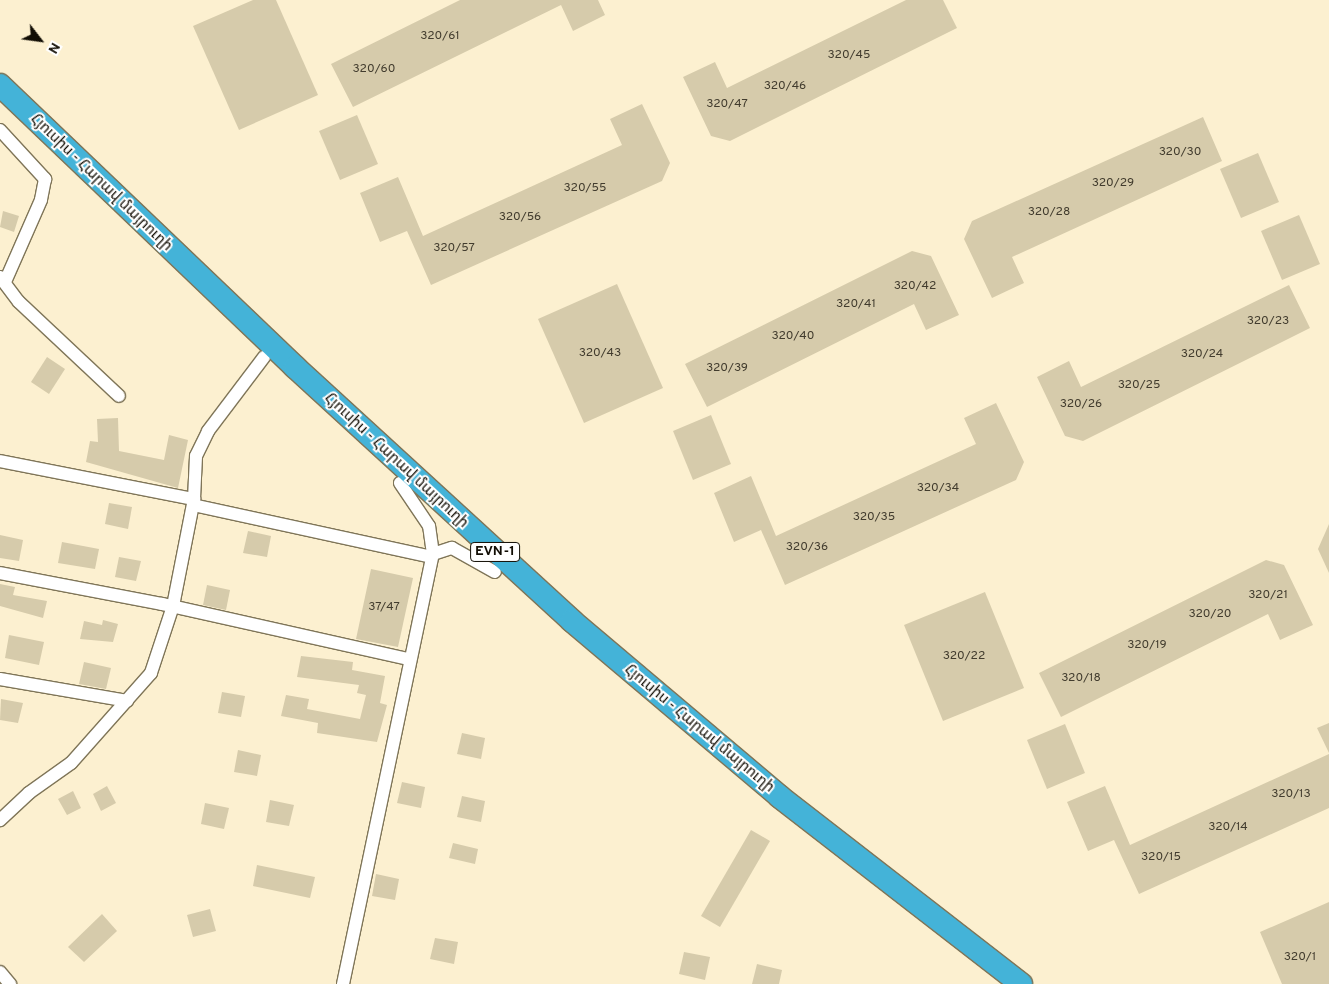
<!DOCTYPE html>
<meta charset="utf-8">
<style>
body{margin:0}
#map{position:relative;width:1329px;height:984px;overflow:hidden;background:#fcf0d0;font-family:Overpass,"Noto Sans Armenian",sans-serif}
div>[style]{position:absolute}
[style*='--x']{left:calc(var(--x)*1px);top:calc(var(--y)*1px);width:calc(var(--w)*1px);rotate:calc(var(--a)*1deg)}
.building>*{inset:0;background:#d6cbab}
.roads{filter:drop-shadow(1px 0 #7f7558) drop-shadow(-1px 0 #7f7558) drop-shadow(0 1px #7f7558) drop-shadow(0 -1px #7f7558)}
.street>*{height:12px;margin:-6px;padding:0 6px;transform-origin:6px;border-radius:6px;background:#fff}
.highway>*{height:22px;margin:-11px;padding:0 11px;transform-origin:11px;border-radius:11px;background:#44b3d8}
span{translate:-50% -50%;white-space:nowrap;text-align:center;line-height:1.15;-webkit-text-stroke:4px #fff;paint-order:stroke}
.number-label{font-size:12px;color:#423c2e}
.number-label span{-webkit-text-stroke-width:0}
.shield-label span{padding:1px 4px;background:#fff;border:1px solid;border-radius:4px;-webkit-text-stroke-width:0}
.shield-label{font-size:14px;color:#110d04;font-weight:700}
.street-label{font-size:15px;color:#110d04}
.north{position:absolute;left:15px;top:15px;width:50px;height:50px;-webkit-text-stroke:4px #fff;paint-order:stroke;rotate:120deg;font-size:14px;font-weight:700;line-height:20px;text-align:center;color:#110d04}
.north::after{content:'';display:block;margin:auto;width:18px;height:22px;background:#110d04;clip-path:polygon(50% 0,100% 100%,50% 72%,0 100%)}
</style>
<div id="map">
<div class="building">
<i style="clip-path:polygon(253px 0,276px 0,318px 95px,239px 130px,193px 26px)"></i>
<i style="clip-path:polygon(460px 0,598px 0,605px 15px,573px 31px,561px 5px,353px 107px,331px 64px)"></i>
<i style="clip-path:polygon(906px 0,943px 0,957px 28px,730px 141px,711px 136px,683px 77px,715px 62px,727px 88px)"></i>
<i style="clip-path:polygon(642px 104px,670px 163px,662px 181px,431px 285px,407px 231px,380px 242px,360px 193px,398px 177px,423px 236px,622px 145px,610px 119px)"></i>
<i style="clip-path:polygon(357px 115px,378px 164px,340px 180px,319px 131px)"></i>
<i style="clip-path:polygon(1203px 117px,1222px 161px,1012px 257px,1024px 283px,992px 298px,964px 239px,972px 221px)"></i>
<i style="clip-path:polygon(1258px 153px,1279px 202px,1241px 218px,1220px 169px)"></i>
<i style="clip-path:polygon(3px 211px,19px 216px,14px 232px,0 227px)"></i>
<i style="clip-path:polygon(1299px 215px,1320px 264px,1282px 280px,1261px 231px)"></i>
<i style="clip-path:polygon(912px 251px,931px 256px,959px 315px,926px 330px,914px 304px,707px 407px,685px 364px)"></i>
<i style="clip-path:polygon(617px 284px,663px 388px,584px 423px,538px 319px)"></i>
<i style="clip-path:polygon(1289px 285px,1310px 328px,1083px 441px,1065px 436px,1037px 377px,1069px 361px,1081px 387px)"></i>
<i style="clip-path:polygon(47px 357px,65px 369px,49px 394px,31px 382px)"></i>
<i style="clip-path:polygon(996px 403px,1024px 462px,1016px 480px,785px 585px,761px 530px,734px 542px,714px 493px,751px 476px,776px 536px,976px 444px,964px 418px)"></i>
<i style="clip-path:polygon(711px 415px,731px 464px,693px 480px,673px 431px)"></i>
<i style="clip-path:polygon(118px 418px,119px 451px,164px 460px,169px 435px,188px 440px,178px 488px,86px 462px,90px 441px,98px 442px,97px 419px)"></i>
<i style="clip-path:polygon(109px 503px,132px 507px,128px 529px,105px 524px)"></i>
<i style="clip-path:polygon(1329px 524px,1329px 573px,1318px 549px)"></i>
<i style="clip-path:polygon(248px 531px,271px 536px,267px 557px,243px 553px)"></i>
<i style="clip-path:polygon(0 535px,23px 540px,19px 561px,0 558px)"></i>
<i style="clip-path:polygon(62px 542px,99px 549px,95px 569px,58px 563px)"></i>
<i style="clip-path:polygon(119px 557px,141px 561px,136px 581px,115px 577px)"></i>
<i style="clip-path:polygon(1266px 560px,1284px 565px,1313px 625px,1280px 640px,1268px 614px,1061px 717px,1039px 673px)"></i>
<i style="clip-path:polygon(371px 569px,413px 578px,398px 647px,356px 639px)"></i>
<i style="clip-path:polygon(0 584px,15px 587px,13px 595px,47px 601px,43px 618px,0 606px)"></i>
<i style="clip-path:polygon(207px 585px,230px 590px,226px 610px,203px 605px)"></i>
<i style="clip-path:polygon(985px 592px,1024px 688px,943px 721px,904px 625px)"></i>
<i style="clip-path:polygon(103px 620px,118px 624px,113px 642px,80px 639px,84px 621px,102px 625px)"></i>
<i style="clip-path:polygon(9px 635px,44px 642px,39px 665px,5px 658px)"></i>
<i style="clip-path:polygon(301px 656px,353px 662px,352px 670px,385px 676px,380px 703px,387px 705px,377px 742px,317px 733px,318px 723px,281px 716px,286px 695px,309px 699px,307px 709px,360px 719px,366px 695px,357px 693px,359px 685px,297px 677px)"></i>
<i style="clip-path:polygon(84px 662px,111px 668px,106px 689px,79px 684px)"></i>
<i style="clip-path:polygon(222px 692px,245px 696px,241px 717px,218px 713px)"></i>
<i style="clip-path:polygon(1px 699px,23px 703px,18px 723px,0 720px)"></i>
<i style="clip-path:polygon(1329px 723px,1329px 753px,1317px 728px)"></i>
<i style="clip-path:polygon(1065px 724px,1085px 773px,1047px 789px,1027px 740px)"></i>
<i style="clip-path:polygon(462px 733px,485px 738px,481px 759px,457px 754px)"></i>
<i style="clip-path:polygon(238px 750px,261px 755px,257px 776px,234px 772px)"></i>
<i style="clip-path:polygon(1329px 754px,1329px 808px,1139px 894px,1114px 840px,1088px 851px,1067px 802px,1105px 786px,1130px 845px)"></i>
<i style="clip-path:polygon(402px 782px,425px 787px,421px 808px,397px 803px)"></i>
<i style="clip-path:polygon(107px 786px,116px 803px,101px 811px,93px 794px)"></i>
<i style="clip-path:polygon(73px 791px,81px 808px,67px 815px,58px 799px)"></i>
<i style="clip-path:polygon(462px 796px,485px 801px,481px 822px,457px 817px)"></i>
<i style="clip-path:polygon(270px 800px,294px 805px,289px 826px,266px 822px)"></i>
<i style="clip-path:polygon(205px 803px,229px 808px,224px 829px,201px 824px)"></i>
<i style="clip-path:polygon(751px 830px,770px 841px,720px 927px,701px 916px)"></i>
<i style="clip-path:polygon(453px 843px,478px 849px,475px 864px,449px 858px)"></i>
<i style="clip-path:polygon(257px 865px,315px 877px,310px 898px,253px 886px)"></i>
<i style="clip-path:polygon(376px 874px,399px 879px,395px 900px,372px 896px)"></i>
<i style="clip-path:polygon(1329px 902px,1329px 984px,1282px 984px,1260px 932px)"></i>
<i style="clip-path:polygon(210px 909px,216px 931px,193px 937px,187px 915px)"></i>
<i style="clip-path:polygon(102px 914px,117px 931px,84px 962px,68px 947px)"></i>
<i style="clip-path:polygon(435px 938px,458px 942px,454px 964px,430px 959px)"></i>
<i style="clip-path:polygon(684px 952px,710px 957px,705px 980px,679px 974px)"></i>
<i style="clip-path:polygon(757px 964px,782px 970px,779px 984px,752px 984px)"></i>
</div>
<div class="roads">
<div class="street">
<i style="--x:0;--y:130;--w:67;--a:47.4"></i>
<i style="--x:45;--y:179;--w:21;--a:101"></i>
<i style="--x:41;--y:200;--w:90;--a:113.7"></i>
<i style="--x:0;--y:277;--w:31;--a:53"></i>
<i style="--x:19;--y:302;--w:137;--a:43.2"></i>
<i style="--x:0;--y:461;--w:198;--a:11.1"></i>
<i style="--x:194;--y:499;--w:109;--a:101.1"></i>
<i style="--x:173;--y:606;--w:71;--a:108.2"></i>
<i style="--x:151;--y:673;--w:120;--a:131.6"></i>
<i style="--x:71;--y:763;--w:52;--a:144.5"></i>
<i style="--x:29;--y:793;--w:40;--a:137"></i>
<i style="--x:194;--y:499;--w:43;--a:-87.3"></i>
<i style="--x:196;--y:456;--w:28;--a:-64"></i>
<i style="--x:208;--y:431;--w:93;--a:-52.9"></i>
<i style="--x:193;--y:505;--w:244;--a:12.3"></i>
<i style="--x:433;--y:554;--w:20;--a:-18"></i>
<i style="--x:452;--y:548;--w:49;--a:29.2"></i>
<i style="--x:0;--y:573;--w:165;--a:10.8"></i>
<i style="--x:162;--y:604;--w:253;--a:12.6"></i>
<i style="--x:0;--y:679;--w:129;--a:9.8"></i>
<i style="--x:0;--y:972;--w:16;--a:50"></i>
<i style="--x:343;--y:984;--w:439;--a:-78.2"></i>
<i style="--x:433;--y:554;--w:28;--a:-98"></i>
<i style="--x:429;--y:526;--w:52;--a:-124"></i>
</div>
<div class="highway">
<i style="--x:0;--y:85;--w:408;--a:43.7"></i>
<i style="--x:295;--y:367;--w:376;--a:42.5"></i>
<i style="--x:572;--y:621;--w:272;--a:40.2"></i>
<i style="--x:780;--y:797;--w:305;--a:37.8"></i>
</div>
</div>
<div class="number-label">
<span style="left:440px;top:37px">320/61</span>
<span style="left:849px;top:56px">320/45</span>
<span style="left:374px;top:70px">320/60</span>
<span style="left:785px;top:87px">320/46</span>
<span style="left:727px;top:105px">320/47</span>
<span style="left:1180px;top:153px">320/30</span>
<span style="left:1113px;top:184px">320/29</span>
<span style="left:585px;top:189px">320/55</span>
<span style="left:1049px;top:213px">320/28</span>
<span style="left:520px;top:218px">320/56</span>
<span style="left:454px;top:249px">320/57</span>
<span style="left:915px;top:287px">320/42</span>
<span style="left:856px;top:305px">320/41</span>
<span style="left:1268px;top:322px">320/23</span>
<span style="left:793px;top:337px">320/40</span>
<span style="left:600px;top:354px">320/43</span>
<span style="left:1202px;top:355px">320/24</span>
<span style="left:727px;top:369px">320/39</span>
<span style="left:1139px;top:386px">320/25</span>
<span style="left:1081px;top:405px">320/26</span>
<span style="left:938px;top:489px">320/34</span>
<span style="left:874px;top:518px">320/35</span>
<span style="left:807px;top:548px">320/36</span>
<span style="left:1268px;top:596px">320/21</span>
<span style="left:384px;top:608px">37/47</span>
<span style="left:1210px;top:615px">320/20</span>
<span style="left:1147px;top:646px">320/19</span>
<span style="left:964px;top:657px">320/22</span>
<span style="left:1081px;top:679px">320/18</span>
<span style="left:1291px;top:795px">320/13</span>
<span style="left:1228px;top:828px">320/14</span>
<span style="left:1161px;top:858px">320/15</span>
<span style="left:1300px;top:958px">320/1</span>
</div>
<div class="shield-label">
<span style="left:495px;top:552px">EVN-1</span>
</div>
<div class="street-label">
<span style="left:101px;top:183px;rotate:44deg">Հյուսիս - Հարավ մայրուղի</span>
<span style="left:396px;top:461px;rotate:43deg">Հյուսիս - Հարավ մայրուղի</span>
<span style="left:699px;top:729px;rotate:40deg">Հյուսիս - Հարավ մայրուղի</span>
</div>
<div class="north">N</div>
</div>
